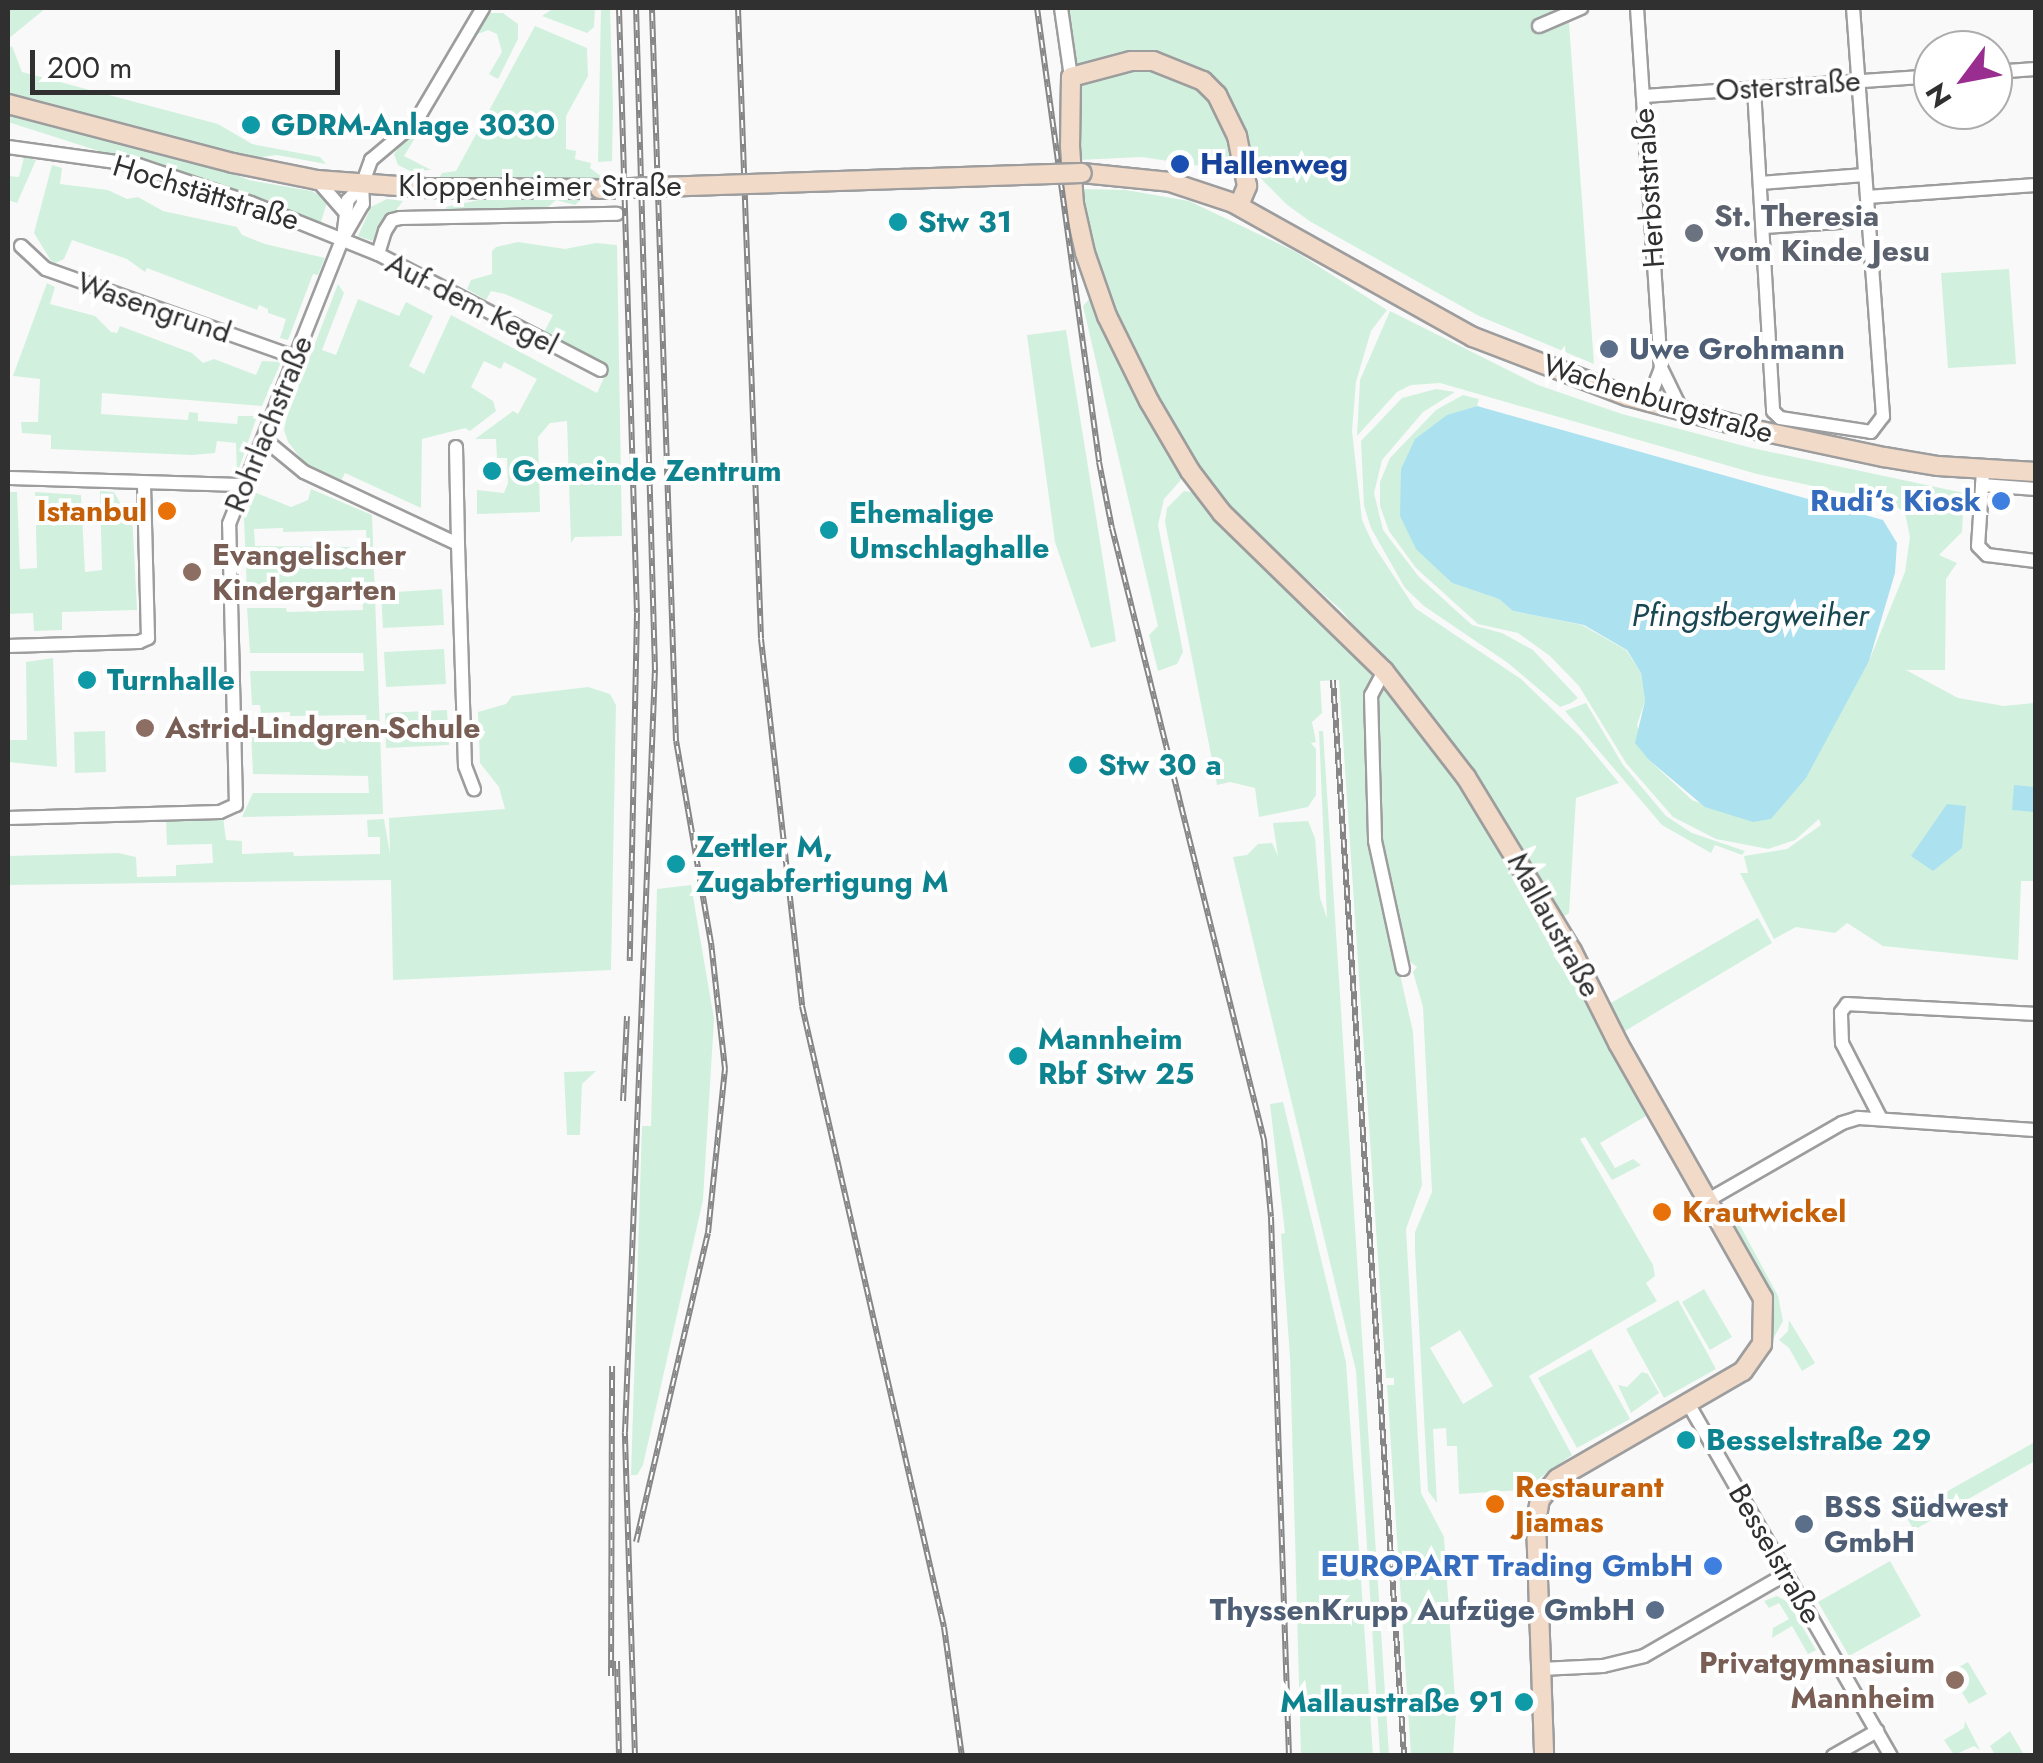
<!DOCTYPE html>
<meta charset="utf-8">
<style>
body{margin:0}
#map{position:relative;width:2043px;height:1763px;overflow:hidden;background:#f9f9fa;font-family:Jost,sans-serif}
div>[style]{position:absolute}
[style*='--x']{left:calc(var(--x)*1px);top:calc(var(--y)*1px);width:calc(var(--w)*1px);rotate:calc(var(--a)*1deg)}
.green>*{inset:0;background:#d1f1de}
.water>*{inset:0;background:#ace2ef}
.roads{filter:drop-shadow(2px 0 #9d9d9e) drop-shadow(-2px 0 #9d9d9e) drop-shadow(0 2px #9d9d9e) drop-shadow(0 -2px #9d9d9e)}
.street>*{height:12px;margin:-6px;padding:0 6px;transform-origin:6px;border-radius:6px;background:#fff}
.secondary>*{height:18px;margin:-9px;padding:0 9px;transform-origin:9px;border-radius:9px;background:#f2dac8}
.rail>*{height:6px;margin-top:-3px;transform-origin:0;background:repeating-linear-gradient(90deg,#fff 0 8px,#868687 0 16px);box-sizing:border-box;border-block:2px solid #868687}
.bridges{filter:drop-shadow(2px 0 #9d9d9e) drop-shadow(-2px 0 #9d9d9e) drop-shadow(0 2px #9d9d9e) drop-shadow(0 -2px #9d9d9e)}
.secondary-bridge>*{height:18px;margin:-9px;padding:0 9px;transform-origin:9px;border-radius:9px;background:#f2dac8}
.dots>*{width:28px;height:28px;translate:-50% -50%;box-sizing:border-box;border:5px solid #fff;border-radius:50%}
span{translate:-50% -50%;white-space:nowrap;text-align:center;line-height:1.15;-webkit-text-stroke:8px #fff;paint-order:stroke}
.street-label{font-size:30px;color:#303031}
.culture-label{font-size:30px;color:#0d838f;font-weight:700}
.left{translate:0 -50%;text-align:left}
.right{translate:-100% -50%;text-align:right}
.transit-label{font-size:30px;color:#164399;font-weight:700}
.worship-label{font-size:30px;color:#5b616d;font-weight:700}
.service-label{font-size:30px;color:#4e5e75;font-weight:700}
.shop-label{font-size:30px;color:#366cbe;font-weight:700}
.food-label{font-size:30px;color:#c56008;font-weight:700}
.education-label{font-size:30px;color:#785e54;font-weight:700}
.water-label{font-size:32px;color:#194852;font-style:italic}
.frame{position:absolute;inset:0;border:10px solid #303031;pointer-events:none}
.north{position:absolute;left:1913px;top:30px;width:100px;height:100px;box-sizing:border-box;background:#fff;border:2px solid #acacad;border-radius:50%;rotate:238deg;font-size:28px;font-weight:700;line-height:40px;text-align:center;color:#303031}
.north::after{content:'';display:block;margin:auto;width:35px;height:45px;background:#992e90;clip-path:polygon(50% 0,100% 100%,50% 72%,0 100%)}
.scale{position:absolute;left:30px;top:50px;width:310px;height:45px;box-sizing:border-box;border:5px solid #303031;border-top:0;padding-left:12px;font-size:30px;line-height:35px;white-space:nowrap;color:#303031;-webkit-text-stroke:8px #fff;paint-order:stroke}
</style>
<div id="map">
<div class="green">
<i style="clip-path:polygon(9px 8px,46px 8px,8px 39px)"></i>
<i style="clip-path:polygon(554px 8px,595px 8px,594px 27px,587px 33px,542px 16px)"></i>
<i style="clip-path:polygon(601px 8px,610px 8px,613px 106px,612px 161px,598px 162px)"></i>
<i style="clip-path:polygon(1063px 8px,1572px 8px,1568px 10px,1594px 364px,1479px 316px,1311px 222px,1286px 204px,1244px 161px,1226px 170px,1142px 157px,1078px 160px)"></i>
<i style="clip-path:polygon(491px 13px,503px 13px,518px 24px,518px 39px,498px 79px,489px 74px,502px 52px,497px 34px,488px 30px,478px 34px,463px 49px,483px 15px)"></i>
<i style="clip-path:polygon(535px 26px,587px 48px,588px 76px,566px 116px,566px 149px,576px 151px,575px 159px,591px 163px,590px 168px,602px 177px,593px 178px,593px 182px,439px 178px,442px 173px,456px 171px)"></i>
<i style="clip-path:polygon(12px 46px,22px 72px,218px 124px,252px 144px,320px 157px,326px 164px,277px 155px,245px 159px,8px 98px,8px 49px)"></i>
<i style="clip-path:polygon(429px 107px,432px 110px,404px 156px,431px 170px,410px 171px,398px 165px,394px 154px)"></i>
<i style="clip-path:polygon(8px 110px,220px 168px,249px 180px,311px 191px,328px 199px,321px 222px,8px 122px)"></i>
<i style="clip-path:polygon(24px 157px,36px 160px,17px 203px,8px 200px,8px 176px,19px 177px)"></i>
<i style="clip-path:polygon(52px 165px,62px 168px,60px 184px,108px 190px,127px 199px,138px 197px,163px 211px,237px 227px,242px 235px,265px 244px,325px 258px,318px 275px,313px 274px,288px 340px,280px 338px,286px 319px,268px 313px,268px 309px,259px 305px,257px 310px,147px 268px,145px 272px,127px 259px,72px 240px,64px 259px,53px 264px,34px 233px)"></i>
<i style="clip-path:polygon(1081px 189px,1126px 190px,1189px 201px,1296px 252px,1387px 310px,1371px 331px,1356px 382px,1352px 431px,1362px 520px,1374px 546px,1415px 608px,1521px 679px,1580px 736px,1619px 783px,1576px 798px,1569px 913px,1559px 920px,1393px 675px,1342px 611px,1287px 561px,1272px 556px,1204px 481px,1123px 337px,1088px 235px)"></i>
<i style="clip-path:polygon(584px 197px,575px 205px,556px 200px,547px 208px,445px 211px,446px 207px,488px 198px)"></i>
<i style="clip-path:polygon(387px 199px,403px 201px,372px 241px,358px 236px,371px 207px)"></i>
<i style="clip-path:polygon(518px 242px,565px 249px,596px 243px,617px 245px,622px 536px,575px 537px,571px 543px,567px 421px,550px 423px,538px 437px,540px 512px,477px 514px,477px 490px,504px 493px,508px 483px,507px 458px,497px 458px,496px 439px,475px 439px,513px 411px,518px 414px,537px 379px,504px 362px,501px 369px,484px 361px,471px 387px,493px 401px,496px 411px,470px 431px,465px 428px,422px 439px,421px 508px,345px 473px,341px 481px,306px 465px,288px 442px,284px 430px,287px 416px,338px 284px,344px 293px,322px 350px,336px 355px,358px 299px,399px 316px,406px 302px,433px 316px,409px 366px,424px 374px,451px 315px,597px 393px,608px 369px,543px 334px,553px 315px,505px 294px,491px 291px,486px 300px,467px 289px,471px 280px,492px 274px,492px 251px,496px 247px)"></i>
<i style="clip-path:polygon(2009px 269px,2016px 364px,1948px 368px,1941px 273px)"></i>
<i style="clip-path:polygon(47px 283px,55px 287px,50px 304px,95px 316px,111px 332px,117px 333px,120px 326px,192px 353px,203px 363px,214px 359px,256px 375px,262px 361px,281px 362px,262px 406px,102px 393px,101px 414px,188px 420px,189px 412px,198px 413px,198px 421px,237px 424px,238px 416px,257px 416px,237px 474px,236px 443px,217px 441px,215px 453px,192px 455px,96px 451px,51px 449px,51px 435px,22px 433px,21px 422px,38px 422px,40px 379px,13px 376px)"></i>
<i style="clip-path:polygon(1092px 296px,1136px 397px,1183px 470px,1180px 481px,1164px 499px,1158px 525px,1183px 652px,1177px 664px,1158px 671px,1149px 635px,1158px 626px,1083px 306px)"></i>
<i style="clip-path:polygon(1390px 311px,1538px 385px,1622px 414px,1752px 448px,1964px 493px,1962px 532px,1939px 555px,1957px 563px,1946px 579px,1945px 670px,1906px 670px,1958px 698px,2004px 706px,2035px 703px,2035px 881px,2021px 881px,2018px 960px,1883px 946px,1847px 923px,1835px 933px,1796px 927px,1774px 939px,1740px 873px,1748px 873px,1744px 856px,1787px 849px,1821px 825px,1819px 819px,1795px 840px,1768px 849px,1716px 839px,1673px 817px,1626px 763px,1579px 686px,1550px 656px,1518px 633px,1478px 624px,1416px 568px,1389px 531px,1380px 506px,1380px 482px,1390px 458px,1436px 410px,1463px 395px,1479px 399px,1477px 406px,1447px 416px,1437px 568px,1452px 583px,1499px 599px,1513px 611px,1582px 625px,1626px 650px,1641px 673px,1645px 701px,1637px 725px,1649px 760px,1692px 800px,1753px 822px,1869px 661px,1905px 572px,1910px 537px,1905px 513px,1892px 503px,1757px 474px,1440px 383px,1411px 385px,1397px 392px,1357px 436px,1360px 380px)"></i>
<i style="clip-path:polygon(1066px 330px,1116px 641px,1091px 648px,1055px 542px,1027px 335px)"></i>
<i style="clip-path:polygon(1436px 389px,1455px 392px,1423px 412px,1382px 460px,1374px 493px,1383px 530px,1419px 577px,1472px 625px,1502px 633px,1533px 650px,1578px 698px,1571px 703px,1560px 707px,1508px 663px,1424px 606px,1405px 588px,1371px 528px,1364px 506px,1361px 441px,1402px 398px)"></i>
<i style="clip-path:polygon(evenodd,311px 489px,372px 515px,383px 814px,242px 817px,253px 793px,369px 793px,368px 776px,253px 774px,251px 732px,367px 732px,366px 715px,290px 716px,290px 712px,261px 713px,260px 705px,252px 705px,250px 671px,364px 671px,363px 653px,250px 653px,247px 608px,286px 608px,287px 612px,363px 610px,362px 592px,247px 592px,244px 519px,254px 492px,291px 507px,308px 500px,311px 489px,283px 528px,283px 532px,366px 530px,367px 547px,255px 546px,254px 529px,283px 528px)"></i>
<i style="clip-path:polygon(100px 491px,114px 492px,126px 513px,132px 512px,137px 610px,62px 612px,62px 630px,34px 631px,33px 613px,8px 614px,8px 492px,17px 492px,20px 569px,37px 568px,35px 492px,81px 495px,85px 572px,102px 570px)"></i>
<i style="clip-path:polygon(1184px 491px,1198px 493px,1375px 669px,1372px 851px,1413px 1032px,1422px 1185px,1406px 1229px,1421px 1493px,1444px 1537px,1456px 1714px,1453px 1755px,1411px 1755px,1387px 1385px,1394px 1385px,1394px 1378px,1386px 1378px,1339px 680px,1320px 681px,1322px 713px,1312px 722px,1316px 742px,1311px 743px,1316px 749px,1316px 795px,1308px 807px,1259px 817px,1255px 788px,1230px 782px,1217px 785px,1165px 522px,1167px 508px)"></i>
<i style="clip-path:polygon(442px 589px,444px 625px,383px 628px,381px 593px)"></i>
<i style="clip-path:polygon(444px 649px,446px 684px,386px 687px,384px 652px)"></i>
<i style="clip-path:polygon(53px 658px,57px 767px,8px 762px,8px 663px,10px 740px,27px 740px,26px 662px)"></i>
<i style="clip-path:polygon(evenodd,1388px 686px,1426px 729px,1563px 950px,1553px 955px,1583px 997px,1646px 1116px,1600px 1143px,1615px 1168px,1633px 1159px,1641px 1165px,1612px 1180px,1585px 1137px,1580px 1139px,1653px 1265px,1655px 1276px,1646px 1283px,1657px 1301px,1529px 1376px,1572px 1455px,1523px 1490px,1459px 1494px,1457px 1446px,1447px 1446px,1446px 1428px,1433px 1429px,1437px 1503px,1428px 1491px,1415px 1251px,1415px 1232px,1432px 1192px,1423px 1007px,1413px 972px,1417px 967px,1405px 958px,1378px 842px,1376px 696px,1388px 686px,1460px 1330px,1493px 1386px,1463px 1404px,1430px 1348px,1460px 1330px)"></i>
<i style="clip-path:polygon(588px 687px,610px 694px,616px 705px,611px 970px,393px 980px,391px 880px,8px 885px,8px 856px,118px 853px,136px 857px,137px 877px,176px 876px,176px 865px,213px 863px,212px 844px,167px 845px,166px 818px,223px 816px,226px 840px,242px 841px,242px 854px,293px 852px,294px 856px,380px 854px,380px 837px,368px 837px,367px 820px,384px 819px,390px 854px,389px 818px,505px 809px,499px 787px,480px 763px,478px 712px,506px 704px,512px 696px)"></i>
<i style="clip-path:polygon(1586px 703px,1623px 765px,1666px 816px,1692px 833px,1745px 851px,1742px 855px,1715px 845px,1711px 853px,1662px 825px,1565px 711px)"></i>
<i style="clip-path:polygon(447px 710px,449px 745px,386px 748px,385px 713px)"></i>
<i style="clip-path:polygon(105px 731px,106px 772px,75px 773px,74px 732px)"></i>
<i style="clip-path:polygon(1319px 731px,1323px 731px,1389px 1755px,1380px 1755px,1356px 1371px,1233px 857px,1247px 855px,1258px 844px,1272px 843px,1278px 856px,1273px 823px,1308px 821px,1315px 838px,1320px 898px,1327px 918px)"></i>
<i style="clip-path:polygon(691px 885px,714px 1019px,703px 1200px,643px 1465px,637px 1475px,631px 1475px,642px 1126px,651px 1126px,657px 889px)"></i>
<i style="clip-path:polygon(1758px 918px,1772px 943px,1620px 1034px,1604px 1007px)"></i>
<i style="clip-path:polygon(596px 1071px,582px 1084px,580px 1135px,567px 1135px,564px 1072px)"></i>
<i style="clip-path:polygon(1283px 1102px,1346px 1362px,1373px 1755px,1301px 1755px,1290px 1357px,1281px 1234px,1285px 1233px,1270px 1104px)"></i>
<i style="clip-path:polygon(1730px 1207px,1778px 1296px,1783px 1321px,1773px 1339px,1772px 1294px,1726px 1209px)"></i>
<i style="clip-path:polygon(1704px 1289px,1732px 1337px,1710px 1350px,1682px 1302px)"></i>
<i style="clip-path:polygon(1678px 1300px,1716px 1369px,1664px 1398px,1626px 1329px)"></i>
<i style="clip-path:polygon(1789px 1320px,1815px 1363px,1802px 1371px,1789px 1348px,1779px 1340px,1788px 1331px)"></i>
<i style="clip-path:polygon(1591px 1349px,1630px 1419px,1577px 1448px,1538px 1378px)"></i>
<i style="clip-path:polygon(1642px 1372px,1648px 1374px,1659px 1393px,1631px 1413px,1618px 1385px,1627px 1387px)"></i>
<i style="clip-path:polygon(2035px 1442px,2035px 1461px,1914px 1530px,1905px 1515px)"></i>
<i style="clip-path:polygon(1890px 1561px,1921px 1616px,1849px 1656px,1818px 1602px)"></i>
<i style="clip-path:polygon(1777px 1596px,1788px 1602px,1816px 1650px,1808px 1654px,1792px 1626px,1772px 1638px,1773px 1628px,1789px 1619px,1779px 1603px,1769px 1608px,1764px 1601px)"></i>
<i style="clip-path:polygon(1968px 1662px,1987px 1694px,1969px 1704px,1950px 1672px)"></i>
<i style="clip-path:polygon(1965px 1721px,1980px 1750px,1974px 1746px,1954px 1755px,1944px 1740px,1964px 1728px)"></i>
<i style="clip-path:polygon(2010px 1731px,2024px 1755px,1995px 1755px,1990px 1746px)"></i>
</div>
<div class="water">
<i style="clip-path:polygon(1477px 406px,1883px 520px,1897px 543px,1895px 573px,1869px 661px,1806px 778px,1771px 819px,1753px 822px,1705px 807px,1649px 760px,1635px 743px,1645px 701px,1641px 673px,1627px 650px,1584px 625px,1513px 611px,1499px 599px,1452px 583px,1416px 549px,1400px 516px,1401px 469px,1415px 439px,1447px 415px)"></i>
<i style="clip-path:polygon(2014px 785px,2035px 787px,2035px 812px,2012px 810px)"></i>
<i style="clip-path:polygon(1947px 804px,1966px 806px,1962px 848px,1933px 871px,1911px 856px)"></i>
</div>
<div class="roads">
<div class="street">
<i style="--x:1061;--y:8;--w:70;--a:81.8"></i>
<i style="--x:1637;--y:8;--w:361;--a:86.2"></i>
<i style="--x:1661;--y:368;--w:48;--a:64"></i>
<i style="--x:1539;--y:26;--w:46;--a:-23.2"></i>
<i style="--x:1993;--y:72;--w:43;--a:-4"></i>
<i style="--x:1754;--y:89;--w:323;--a:86.6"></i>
<i style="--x:1773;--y:411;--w:10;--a:45"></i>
<i style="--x:1780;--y:418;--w:92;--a:8.7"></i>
<i style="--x:1871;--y:432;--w:20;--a:-53"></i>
<i style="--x:1883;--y:416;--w:409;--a:-94.2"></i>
<i style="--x:1643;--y:96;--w:291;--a:-3.9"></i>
<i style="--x:8;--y:147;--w:131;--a:7.9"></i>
<i style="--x:138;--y:165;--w:119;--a:18.6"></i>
<i style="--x:251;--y:203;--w:137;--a:21.9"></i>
<i style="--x:378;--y:254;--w:251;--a:27.5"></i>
<i style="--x:317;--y:180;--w:41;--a:48.9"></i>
<i style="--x:1760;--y:183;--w:105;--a:-4.4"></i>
<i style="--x:1867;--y:197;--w:169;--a:-4.1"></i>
<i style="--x:1764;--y:227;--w:105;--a:-3.8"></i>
<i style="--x:343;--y:238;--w:38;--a:-83"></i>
<i style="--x:348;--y:200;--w:21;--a:-47"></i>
<i style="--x:21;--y:246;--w:34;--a:43"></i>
<i style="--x:46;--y:269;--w:264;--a:19.5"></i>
<i style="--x:378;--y:254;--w:24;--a:-73"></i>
<i style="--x:385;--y:231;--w:13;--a:-58"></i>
<i style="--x:392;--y:220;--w:8;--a:-14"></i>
<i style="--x:400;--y:218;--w:217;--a:-1.1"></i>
<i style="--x:1648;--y:402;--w:36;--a:-69"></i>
<i style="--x:264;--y:439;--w:52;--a:39.5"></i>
<i style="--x:304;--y:472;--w:170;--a:25.1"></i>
<i style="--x:458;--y:544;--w:222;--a:88.2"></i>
<i style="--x:465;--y:766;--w:25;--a:69"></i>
<i style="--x:456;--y:447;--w:97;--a:88.8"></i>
<i style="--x:1983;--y:471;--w:75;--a:93.8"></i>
<i style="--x:1978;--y:546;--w:13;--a:45"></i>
<i style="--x:1987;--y:555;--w:49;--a:7"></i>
<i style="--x:8;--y:478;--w:235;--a:1.7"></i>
<i style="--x:1982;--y:485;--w:54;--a:4.2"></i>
<i style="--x:8;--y:646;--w:131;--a:-1.7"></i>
<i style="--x:139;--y:642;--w:10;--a:-24"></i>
<i style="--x:148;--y:638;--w:156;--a:-91.5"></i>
<i style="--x:1384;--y:671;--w:27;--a:118"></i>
<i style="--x:1371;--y:695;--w:146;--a:88.4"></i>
<i style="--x:1375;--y:841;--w:131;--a:77.7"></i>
<i style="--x:8;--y:818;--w:212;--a:-1.6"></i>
<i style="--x:220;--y:812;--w:17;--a:-24"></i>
<i style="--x:236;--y:805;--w:281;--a:-91.4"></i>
<i style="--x:229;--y:524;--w:308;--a:-68.3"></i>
<i style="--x:343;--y:238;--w:39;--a:-60"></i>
<i style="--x:363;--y:204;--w:19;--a:-93"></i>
<i style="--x:362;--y:185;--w:27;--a:-70"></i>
<i style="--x:371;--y:160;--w:57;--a:-40.1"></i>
<i style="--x:415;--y:123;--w:134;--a:-59.4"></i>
<i style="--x:1880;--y:1117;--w:83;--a:-117.2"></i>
<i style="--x:1842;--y:1043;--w:31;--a:-92"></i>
<i style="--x:1841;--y:1012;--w:10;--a:-53"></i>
<i style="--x:1847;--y:1004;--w:189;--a:3"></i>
<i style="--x:1710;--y:1199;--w:152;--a:-29.9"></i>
<i style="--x:1842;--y:1123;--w:17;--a:-17"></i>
<i style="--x:1858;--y:1118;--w:178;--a:3.9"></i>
<i style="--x:1689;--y:1405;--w:405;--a:60.1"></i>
<i style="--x:1541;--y:1669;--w:62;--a:-2.8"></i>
<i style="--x:1603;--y:1666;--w:42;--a:-13.7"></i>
<i style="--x:1644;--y:1656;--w:164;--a:-30"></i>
<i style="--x:1833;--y:1756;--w:51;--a:-29.6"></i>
</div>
<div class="secondary">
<i style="--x:8;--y:104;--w:233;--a:14.7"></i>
<i style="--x:233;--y:163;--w:86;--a:11.4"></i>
<i style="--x:317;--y:180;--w:108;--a:4.2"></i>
<i style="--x:425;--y:188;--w:175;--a:0.3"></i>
<i style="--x:1082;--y:173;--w:88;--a:5.8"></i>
<i style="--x:1170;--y:182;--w:66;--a:18.4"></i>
<i style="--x:1233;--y:203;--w:275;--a:29.2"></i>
<i style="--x:1473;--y:337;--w:165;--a:21"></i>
<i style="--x:1627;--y:396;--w:124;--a:14.9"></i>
<i style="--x:1747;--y:428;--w:140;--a:12"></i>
<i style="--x:1884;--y:457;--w:55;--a:9.5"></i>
<i style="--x:1938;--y:466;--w:98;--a:3.5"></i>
<i style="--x:1239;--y:205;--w:21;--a:-67"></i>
<i style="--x:1247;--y:186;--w:51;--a:-101.3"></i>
<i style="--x:1237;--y:136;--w:46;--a:-116"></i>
<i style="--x:1217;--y:95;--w:20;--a:-135"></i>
<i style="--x:1203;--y:81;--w:54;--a:-158.2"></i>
<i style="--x:1153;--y:61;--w:22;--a:180"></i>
<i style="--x:1131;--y:61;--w:62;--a:165.1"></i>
<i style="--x:1071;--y:77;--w:69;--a:90.8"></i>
<i style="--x:1070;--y:146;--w:58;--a:86.1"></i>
<i style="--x:1074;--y:204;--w:50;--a:77.3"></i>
<i style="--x:1085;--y:253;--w:67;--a:70.8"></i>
<i style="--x:1107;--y:316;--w:95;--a:63.7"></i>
<i style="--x:1149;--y:401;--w:81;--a:59.6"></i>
<i style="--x:1190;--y:471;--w:53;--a:52.7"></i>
<i style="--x:1222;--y:513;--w:226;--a:44.3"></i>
<i style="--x:1384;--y:671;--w:134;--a:52.3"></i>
<i style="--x:1466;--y:777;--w:204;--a:58.7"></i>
<i style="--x:1572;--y:951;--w:103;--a:63.4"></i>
<i style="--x:1618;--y:1043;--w:293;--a:60.4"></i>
<i style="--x:1763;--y:1298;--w:46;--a:91.2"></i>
<i style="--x:1762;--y:1344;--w:33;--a:125"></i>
<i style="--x:1743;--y:1371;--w:215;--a:149.9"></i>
<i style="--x:1557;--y:1479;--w:26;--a:130"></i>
<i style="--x:1540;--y:1499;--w:23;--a:100"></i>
<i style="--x:1536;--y:1522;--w:234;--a:88"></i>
</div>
</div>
<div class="rail">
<i style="--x:619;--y:8;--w:605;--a:88.3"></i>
<i style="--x:637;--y:613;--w:348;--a:91.2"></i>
<i style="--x:738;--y:8;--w:631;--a:87.91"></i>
<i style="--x:761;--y:639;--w:369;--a:83.6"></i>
<i style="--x:802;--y:1006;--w:637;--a:77.12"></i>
<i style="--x:944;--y:1627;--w:130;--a:82.1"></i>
<i style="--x:1037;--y:8;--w:458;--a:82.2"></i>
<i style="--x:1099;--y:462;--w:67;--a:78.9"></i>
<i style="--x:1112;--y:528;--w:631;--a:76.05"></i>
<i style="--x:1264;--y:1140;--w:77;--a:84.8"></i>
<i style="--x:1271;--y:1217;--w:539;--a:88.09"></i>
<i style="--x:1333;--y:680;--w:1078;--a:86.22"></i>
<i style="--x:623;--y:1101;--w:85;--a:-87.3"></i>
<i style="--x:636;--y:1542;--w:317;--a:-76.9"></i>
<i style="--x:708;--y:1233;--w:165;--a:-84.1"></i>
<i style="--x:725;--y:1069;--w:127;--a:-96.3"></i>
<i style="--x:711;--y:943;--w:205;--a:-99.8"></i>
<i style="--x:676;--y:741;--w:733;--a:-91.88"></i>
<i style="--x:617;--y:1661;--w:95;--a:88.8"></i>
<i style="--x:611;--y:1676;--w:310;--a:-89.8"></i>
<i style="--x:635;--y:1756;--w:324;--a:-91.8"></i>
<i style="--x:625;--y:1432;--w:763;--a:-87.75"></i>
<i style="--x:655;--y:670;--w:662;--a:-91.64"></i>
</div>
<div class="bridges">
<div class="secondary-bridge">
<i style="--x:600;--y:189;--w:482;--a:-1.9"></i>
</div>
</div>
<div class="dots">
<i style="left:251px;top:125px;background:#0f9aa8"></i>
<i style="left:1180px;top:164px;background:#1a4fb4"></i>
<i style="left:898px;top:222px;background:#0f9aa8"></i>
<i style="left:1694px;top:233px;background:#6b7280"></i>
<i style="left:1609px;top:349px;background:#5c6f8a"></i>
<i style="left:492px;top:471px;background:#0f9aa8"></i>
<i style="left:2001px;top:501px;background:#3f7fe0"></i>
<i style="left:167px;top:511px;background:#e8710a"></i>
<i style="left:829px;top:530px;background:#0f9aa8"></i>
<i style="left:192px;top:572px;background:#8d6e63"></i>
<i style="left:87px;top:680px;background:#0f9aa8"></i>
<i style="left:145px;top:728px;background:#8d6e63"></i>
<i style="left:1078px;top:765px;background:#0f9aa8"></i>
<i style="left:676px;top:864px;background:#0f9aa8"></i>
<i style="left:1018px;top:1056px;background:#0f9aa8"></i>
<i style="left:1662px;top:1212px;background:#e8710a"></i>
<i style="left:1686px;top:1440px;background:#0f9aa8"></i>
<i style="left:1495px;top:1504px;background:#e8710a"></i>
<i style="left:1804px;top:1524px;background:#5c6f8a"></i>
<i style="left:1713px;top:1566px;background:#3f7fe0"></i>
<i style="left:1655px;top:1610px;background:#5c6f8a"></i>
<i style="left:1955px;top:1680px;background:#8d6e63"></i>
<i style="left:1524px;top:1702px;background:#0f9aa8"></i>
</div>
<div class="street-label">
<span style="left:1788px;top:86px;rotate:-4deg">Osterstraße</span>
<span style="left:540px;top:186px">Kloppenheimer Straße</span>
<span style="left:1649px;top:188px;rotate:-94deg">Herbststraße</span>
<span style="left:206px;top:193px;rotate:17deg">Hochstättstraße</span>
<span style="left:472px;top:304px;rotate:27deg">Auf dem Kegel</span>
<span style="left:154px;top:308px;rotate:19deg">Wasengrund</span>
<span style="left:1658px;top:399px;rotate:17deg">Wachenburgstraße</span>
<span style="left:269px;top:424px;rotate:-68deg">Rohrlachstraße</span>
<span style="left:1554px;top:925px;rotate:61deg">Mallaustraße</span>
<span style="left:1775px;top:1554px;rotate:60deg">Besselstraße</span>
</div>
<div class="culture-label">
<span class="left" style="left:271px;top:125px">GDRM-Anlage 3030</span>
<span class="left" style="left:918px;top:222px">Stw 31</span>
<span class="left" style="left:512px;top:471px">Gemeinde Zentrum</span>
<span class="left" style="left:849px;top:530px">Ehemalige<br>Umschlaghalle</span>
<span class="left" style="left:107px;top:680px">Turnhalle</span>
<span class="left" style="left:1098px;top:765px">Stw 30 a</span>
<span class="left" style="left:696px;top:864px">Zettler M,<br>Zugabfertigung M</span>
<span class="left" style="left:1038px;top:1056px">Mannheim<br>Rbf Stw 25</span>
<span class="left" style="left:1706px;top:1440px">Besselstraße 29</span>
<span class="right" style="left:1504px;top:1702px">Mallaustraße 91</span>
</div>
<div class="transit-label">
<span class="left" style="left:1200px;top:164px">Hallenweg</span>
</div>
<div class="worship-label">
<span class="left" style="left:1714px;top:233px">St. Theresia<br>vom Kinde Jesu</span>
</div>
<div class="service-label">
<span class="left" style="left:1629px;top:349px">Uwe Grohmann</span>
<span class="left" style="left:1824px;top:1524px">BSS Südwest<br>GmbH</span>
<span class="right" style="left:1635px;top:1610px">ThyssenKrupp Aufzüge GmbH</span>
</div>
<div class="shop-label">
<span class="right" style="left:1981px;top:501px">Rudi‘s Kiosk</span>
<span class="right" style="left:1693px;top:1566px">EUROPART Trading GmbH</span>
</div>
<div class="food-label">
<span class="right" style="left:147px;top:511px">Istanbul</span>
<span class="left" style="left:1682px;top:1212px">Krautwickel</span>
<span class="left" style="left:1515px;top:1504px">Restaurant<br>Jiamas</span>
</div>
<div class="education-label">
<span class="left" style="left:212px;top:572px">Evangelischer<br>Kindergarten</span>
<span class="left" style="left:165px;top:728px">Astrid-Lindgren-Schule</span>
<span class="right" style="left:1935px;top:1680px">Privatgymnasium<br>Mannheim</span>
</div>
<div class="water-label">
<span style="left:1750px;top:615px">Pfingstbergweiher</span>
</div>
<div class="frame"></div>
<div class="north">N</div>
<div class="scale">200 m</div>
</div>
